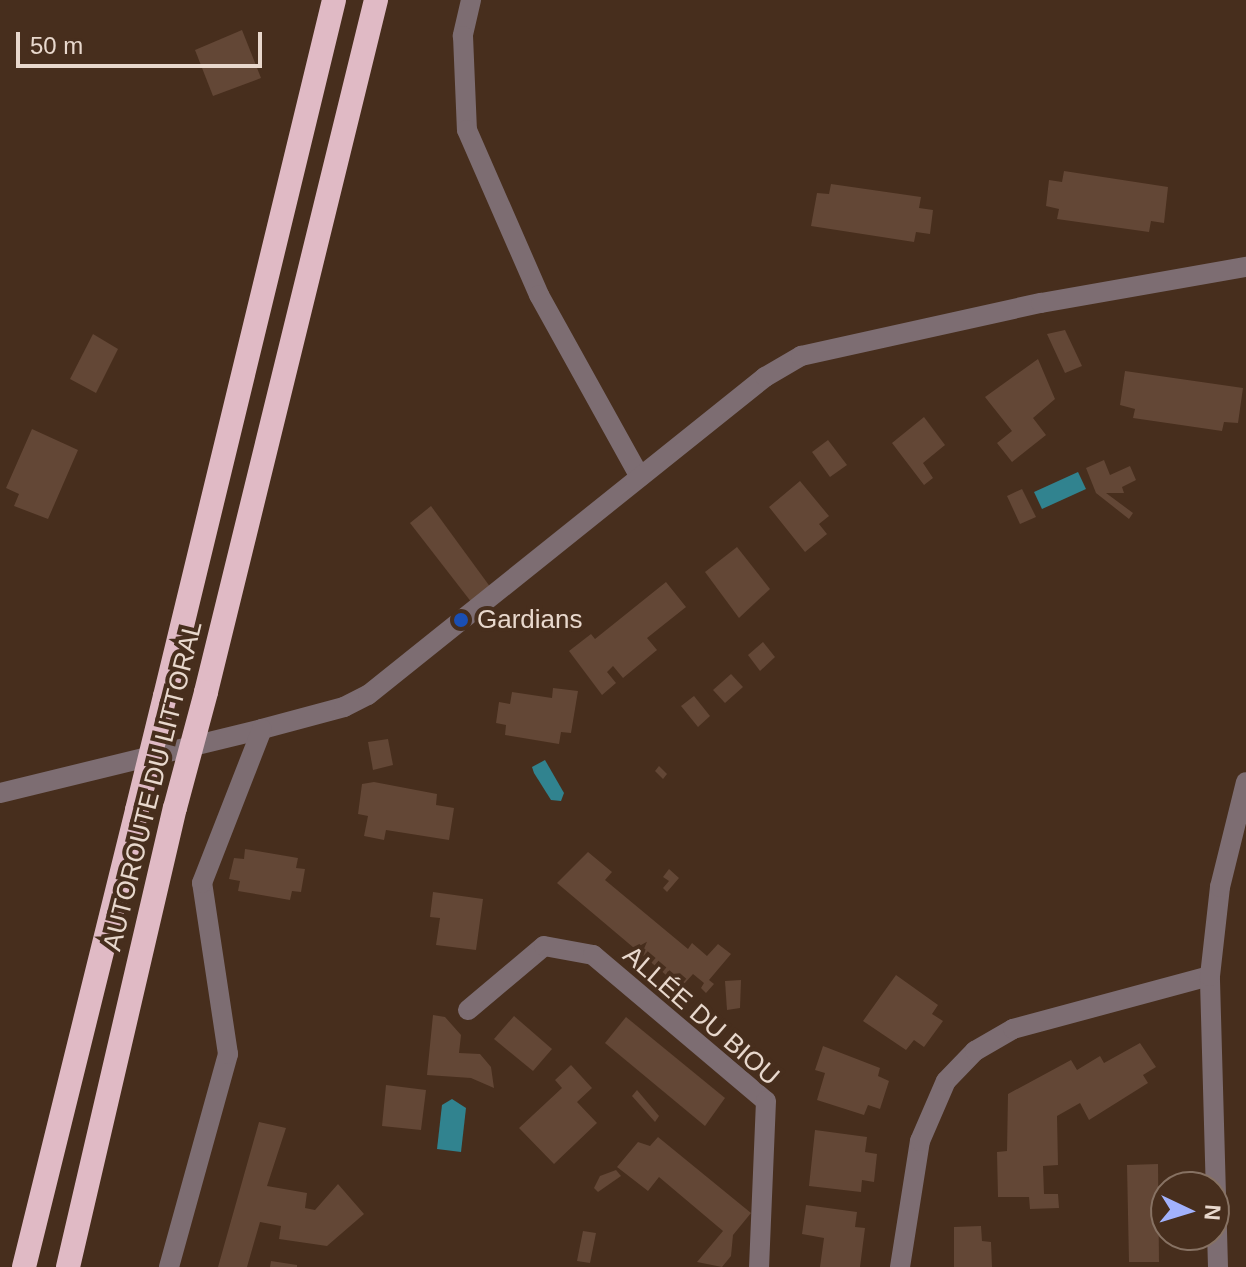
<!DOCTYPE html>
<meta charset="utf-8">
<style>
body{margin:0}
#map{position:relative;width:1246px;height:1267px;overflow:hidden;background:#472e1d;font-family:Helvetica,sans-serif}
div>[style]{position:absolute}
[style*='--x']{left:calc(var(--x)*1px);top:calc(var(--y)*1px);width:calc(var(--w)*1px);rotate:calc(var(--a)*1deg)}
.water>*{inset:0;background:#31838f}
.building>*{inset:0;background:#634736}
.minor>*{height:20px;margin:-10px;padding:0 10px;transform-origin:10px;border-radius:10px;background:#7d6d72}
.highway>*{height:24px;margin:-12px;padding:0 12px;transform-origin:12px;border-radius:12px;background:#e0bac5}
.highway-bridge>*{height:24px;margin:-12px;padding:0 12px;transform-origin:12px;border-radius:12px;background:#e0bac5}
.dots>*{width:22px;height:22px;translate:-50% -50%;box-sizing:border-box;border:4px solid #472e1d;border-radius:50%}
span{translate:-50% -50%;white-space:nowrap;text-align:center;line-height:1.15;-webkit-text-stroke:8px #472e1d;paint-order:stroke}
.poi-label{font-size:26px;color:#e8d8cd}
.left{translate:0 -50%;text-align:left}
.street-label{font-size:26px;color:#e8d8cd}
.north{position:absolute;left:1150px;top:1171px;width:80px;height:80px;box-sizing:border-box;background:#472e1d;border:2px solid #877263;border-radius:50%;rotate:94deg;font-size:22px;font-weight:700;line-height:32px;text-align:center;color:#e8d8cd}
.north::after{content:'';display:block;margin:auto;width:28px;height:36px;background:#a2b2fd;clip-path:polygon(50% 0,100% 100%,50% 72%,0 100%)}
.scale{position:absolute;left:16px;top:32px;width:246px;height:36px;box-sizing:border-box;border:4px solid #e8d8cd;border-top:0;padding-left:10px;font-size:24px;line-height:28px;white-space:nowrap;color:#e8d8cd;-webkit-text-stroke:6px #472e1d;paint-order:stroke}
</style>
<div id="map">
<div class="water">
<i style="clip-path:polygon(1078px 472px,1086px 489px,1042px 509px,1034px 492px)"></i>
<i style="clip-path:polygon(545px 760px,564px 793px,561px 801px,551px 800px,534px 773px,532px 767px)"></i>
<i style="clip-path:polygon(452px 1099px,466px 1108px,461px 1152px,437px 1149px,442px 1105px)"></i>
</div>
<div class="building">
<i style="clip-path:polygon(242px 30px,261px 78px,213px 96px,195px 50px)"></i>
<i style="clip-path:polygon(1064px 171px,1168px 187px,1164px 223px,1151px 221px,1149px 232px,1057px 219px,1059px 209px,1046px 206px,1049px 180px,1062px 182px)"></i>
<i style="clip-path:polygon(831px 184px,921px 197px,919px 208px,933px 210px,930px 234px,916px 232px,914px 242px,811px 226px,817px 193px,829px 194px)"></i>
<i style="clip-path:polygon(1065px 330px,1082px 366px,1065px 373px,1047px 334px)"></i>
<i style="clip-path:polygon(93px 334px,118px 349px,96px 393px,70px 379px)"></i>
<i style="clip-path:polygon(1038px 359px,1055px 399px,1033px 418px,1046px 435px,1012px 462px,997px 443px,1012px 431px,985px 397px)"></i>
<i style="clip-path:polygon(1125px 371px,1243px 388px,1238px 423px,1224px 422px,1222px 431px,1133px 418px,1135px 409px,1120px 405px)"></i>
<i style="clip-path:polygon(924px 417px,945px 445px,923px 463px,933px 478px,924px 485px,892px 443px)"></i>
<i style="clip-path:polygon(32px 429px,78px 450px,48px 519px,14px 506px,19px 494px,6px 488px)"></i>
<i style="clip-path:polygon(828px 440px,847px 465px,830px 477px,812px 452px)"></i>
<i style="clip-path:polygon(1104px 460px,1110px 475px,1130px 466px,1136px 480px,1122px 487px,1124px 493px,1106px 493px,1133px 513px,1129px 519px,1096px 493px,1086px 468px)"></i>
<i style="clip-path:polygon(800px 481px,829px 516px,819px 524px,827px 534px,805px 552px,769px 507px)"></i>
<i style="clip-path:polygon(1022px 489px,1036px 517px,1020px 524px,1007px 496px)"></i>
<i style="clip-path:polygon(431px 506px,491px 588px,472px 603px,410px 523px)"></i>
<i style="clip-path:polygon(737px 547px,770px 589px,739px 618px,705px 572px)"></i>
<i style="clip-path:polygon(666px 582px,686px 607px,647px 638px,657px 650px,623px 678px,613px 666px,607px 672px,616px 683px,602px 695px,569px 651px,591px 634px,595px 639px)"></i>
<i style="clip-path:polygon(763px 642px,775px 657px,760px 671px,748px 655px)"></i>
<i style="clip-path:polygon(731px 674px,743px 687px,725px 703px,713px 690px)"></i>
<i style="clip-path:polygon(553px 688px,578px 691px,571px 733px,561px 732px,559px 744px,505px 735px,506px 725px,496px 723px,499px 702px,510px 704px,512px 692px,552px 698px)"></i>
<i style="clip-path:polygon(694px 696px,710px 716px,698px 727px,681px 706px)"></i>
<i style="clip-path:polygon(388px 739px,393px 765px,373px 770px,368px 742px)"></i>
<i style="clip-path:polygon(659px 766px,667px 774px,663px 779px,655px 771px)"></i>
<i style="clip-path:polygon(374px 782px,437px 794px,436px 805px,454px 808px,449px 840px,386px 830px,384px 840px,364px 836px,368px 816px,358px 814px,362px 784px)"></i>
<i style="clip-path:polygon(245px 849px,298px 858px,296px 868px,305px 869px,301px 892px,292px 891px,290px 900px,238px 891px,240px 881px,229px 879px,234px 858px,244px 859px)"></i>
<i style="clip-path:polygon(588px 852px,612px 872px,605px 880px,688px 949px,692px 943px,707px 956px,718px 944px,731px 954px,709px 980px,714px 984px,706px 993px,701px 988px,704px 983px,693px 974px,684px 984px,668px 971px,666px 975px,557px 883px)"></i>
<i style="clip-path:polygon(669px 869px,679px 878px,667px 892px,663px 888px,669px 881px,663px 877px)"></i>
<i style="clip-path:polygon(433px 892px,483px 899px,476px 950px,436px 945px,440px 918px,430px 917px)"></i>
<i style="clip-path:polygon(896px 975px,938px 1005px,932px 1014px,943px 1021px,924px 1047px,914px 1040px,906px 1050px,863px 1021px)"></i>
<i style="clip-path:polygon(741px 980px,740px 1008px,727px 1010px,725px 981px)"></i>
<i style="clip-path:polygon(433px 1015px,445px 1017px,461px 1035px,459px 1053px,480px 1054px,491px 1067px,494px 1088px,471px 1078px,427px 1075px)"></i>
<i style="clip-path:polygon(514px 1016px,552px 1049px,533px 1071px,494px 1039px)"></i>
<i style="clip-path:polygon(626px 1017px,725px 1098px,705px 1126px,605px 1043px)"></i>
<i style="clip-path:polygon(1140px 1043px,1156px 1067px,1143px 1075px,1148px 1083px,1089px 1120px,1080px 1103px,1057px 1116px,1058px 1165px,1043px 1166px,1044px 1194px,1058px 1194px,1059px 1208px,1030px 1209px,1029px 1197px,998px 1197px,997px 1152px,1007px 1151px,1008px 1094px,1071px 1060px,1077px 1070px,1100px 1056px,1104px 1063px)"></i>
<i style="clip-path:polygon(823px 1046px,880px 1068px,878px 1076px,889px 1081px,880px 1109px,868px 1105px,864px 1115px,817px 1100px,825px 1073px,815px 1070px)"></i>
<i style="clip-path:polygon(571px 1065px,592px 1088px,577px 1102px,597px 1123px,554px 1164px,519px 1128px,562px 1088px,555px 1080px)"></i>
<i style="clip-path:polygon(386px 1085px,426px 1090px,421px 1130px,382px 1126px)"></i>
<i style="clip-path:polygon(637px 1090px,659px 1116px,655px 1122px,632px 1096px)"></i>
<i style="clip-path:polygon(259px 1122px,286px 1128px,267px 1186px,307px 1193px,305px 1208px,315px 1210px,338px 1184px,364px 1214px,327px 1246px,279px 1239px,281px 1226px,260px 1222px,247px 1267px,218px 1267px)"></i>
<i style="clip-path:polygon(815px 1130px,867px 1137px,865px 1152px,877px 1154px,874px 1182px,862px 1180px,861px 1192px,809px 1186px)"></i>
<i style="clip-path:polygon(658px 1137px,751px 1213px,733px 1235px,731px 1256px,722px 1267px,697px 1262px,723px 1231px,659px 1177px,648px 1191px,617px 1167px,638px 1142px,650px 1146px)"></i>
<i style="clip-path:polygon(1158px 1164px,1159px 1262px,1129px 1262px,1127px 1165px)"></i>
<i style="clip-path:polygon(616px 1170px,621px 1176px,598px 1192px,594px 1188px,600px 1176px)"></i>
<i style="clip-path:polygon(806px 1205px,857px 1212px,855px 1227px,865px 1228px,860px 1267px,820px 1267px,824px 1238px,802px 1234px)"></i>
<i style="clip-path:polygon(981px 1226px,982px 1241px,991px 1242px,992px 1267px,954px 1267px,954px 1227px)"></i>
<i style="clip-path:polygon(583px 1231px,596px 1233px,590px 1263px,577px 1261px)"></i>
<i style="clip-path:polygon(271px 1261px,297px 1265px,297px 1267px,270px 1267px)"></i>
</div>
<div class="minor">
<i style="--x:471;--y:0;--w:37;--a:103"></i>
<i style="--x:463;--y:36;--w:94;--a:87.6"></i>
<i style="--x:467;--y:130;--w:180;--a:66.4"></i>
<i style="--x:539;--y:295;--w:208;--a:61"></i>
<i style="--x:0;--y:793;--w:270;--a:-13.7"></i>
<i style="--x:262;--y:729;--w:85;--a:-15"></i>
<i style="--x:344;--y:707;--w:27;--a:-27"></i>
<i style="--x:368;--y:695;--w:509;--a:-38.69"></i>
<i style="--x:765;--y:377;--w:42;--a:-30.3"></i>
<i style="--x:801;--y:356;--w:246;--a:-12.5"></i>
<i style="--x:1041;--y:303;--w:208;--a:-10"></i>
<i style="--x:468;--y:1010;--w:99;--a:-40.1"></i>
<i style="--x:544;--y:946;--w:50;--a:10.4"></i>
<i style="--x:593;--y:955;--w:226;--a:40.2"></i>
<i style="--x:766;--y:1101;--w:166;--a:92.4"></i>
<i style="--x:169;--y:1267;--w:221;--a:-74.5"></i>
<i style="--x:228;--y:1054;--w:173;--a:-98.6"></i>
<i style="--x:202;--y:883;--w:165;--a:-68.7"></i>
<i style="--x:900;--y:1267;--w:128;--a:-81"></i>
<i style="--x:920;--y:1141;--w:65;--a:-66.6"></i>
<i style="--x:946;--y:1081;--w:42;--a:-46"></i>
<i style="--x:975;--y:1051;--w:44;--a:-30.1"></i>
<i style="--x:1013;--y:1029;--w:204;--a:-15.1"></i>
<i style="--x:1218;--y:1267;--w:291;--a:-91.6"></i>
<i style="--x:1210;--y:976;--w:90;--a:-83.6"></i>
<i style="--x:1220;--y:887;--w:108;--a:-76.1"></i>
</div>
<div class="highway">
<i style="--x:206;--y:692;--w:713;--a:-76.2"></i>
<i style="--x:165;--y:696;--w:716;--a:-76.35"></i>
<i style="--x:24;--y:1267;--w:471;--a:-76.1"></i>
<i style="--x:68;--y:1267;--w:471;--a:-76.9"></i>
</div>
<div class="highway-bridge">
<i style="--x:175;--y:808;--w:120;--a:-75"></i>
<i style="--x:137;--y:810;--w:117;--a:-76.2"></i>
</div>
<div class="dots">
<i style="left:461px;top:620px;background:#1a4fb4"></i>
</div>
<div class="poi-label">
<span class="left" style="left:477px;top:620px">Gardians</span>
</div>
<div class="street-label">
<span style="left:153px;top:786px;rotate:-76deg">AUTOROUTE DU LITTORAL</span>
<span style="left:701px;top:1016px;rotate:41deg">ALLÉE DU BIOU</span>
</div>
<div class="north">N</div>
<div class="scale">50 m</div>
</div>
